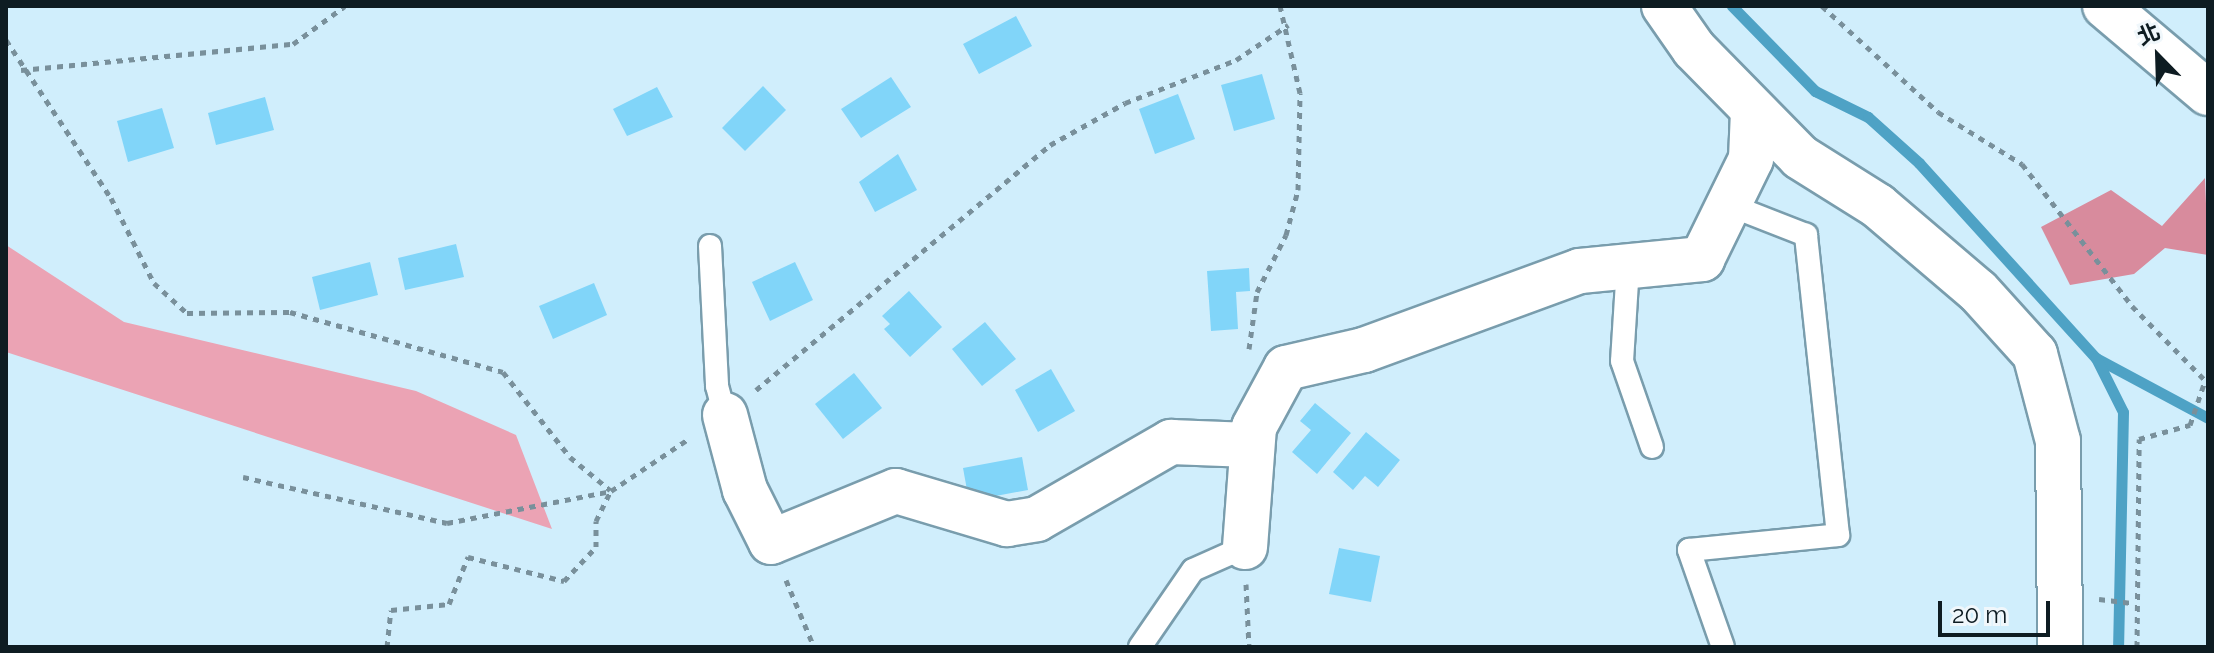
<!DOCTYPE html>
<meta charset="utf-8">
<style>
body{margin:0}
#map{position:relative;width:2214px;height:653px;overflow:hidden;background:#d0eefc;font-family:Raleway,"Noto Sans TC",sans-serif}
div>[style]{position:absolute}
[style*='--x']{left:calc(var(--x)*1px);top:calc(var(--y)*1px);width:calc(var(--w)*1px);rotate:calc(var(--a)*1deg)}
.green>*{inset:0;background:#eba3b4}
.forest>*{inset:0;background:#d88b9d}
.stream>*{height:11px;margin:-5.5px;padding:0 5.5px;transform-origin:5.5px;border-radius:5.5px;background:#4ea2c5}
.building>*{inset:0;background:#81d5f9}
.path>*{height:5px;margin-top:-2.5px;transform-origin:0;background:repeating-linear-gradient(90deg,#79909b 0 6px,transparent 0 12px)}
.roads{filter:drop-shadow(2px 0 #799dad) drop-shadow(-2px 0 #799dad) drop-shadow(0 2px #799dad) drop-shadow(0 -2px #799dad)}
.lane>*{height:22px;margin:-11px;padding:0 11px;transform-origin:11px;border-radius:11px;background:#fff}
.street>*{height:44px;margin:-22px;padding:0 22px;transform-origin:22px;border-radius:22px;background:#fff}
span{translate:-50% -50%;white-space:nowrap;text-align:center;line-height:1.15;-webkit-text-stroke:8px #f0f7fb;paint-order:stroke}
.frame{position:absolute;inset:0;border:8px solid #0e1c22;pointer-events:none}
.north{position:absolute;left:2118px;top:16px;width:80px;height:80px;-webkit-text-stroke:6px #f0f7fb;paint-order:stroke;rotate:337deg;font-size:22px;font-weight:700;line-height:32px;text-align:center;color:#0e1c22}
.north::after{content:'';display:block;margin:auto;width:28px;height:36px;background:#0e1c22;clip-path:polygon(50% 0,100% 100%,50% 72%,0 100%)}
.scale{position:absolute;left:1938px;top:601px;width:112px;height:36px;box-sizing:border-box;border:4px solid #0e1c22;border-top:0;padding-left:10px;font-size:24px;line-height:28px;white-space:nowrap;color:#0e1c22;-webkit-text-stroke:6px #f0f7fb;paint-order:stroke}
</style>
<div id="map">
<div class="green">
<i style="clip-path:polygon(6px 245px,124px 322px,416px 391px,516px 435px,552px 529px,6px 352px)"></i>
</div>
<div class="forest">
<i style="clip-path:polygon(2205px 178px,2208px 255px,2165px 248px,2134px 274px,2070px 285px,2041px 227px,2111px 190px,2162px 226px)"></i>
</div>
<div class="stream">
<i style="--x:1732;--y:6;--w:119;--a:45.7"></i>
<i style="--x:1815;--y:91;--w:59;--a:26.1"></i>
<i style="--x:1868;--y:117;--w:69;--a:42"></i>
<i style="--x:1919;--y:163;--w:263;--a:47.8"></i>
<i style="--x:2096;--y:358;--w:127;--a:28.2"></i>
<i style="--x:2096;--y:358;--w:60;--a:63.4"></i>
<i style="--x:2123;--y:412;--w:235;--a:91.2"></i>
</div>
<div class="building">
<i style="clip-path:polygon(1016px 16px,1032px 46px,979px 74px,963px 44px)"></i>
<i style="clip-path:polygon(1262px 74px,1275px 119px,1234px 131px,1221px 85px)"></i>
<i style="clip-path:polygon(891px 77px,911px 107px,861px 138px,841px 109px)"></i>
<i style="clip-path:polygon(763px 86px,786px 110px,745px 151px,722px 128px)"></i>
<i style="clip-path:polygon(657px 87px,673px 117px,627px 136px,613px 109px)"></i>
<i style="clip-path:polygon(1178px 94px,1195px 139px,1155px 154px,1139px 109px)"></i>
<i style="clip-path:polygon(265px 97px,274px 130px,216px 145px,208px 113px)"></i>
<i style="clip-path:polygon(162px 108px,174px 148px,128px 162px,117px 121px)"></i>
<i style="clip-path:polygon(898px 154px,917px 190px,875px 212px,859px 182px)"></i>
<i style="clip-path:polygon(456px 244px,464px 277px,405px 290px,398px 258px)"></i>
<i style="clip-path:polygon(370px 262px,378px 295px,320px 310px,312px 277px)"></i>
<i style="clip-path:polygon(795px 262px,813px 300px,770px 321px,752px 282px)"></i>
<i style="clip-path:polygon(1249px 268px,1250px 291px,1236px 292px,1238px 329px,1211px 331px,1207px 271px)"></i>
<i style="clip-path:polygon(594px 283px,607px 315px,553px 339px,539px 306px)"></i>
<i style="clip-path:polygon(909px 291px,942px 327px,910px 357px,884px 329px,890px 324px,882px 316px)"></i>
<i style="clip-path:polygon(985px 322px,1016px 359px,982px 386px,952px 349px)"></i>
<i style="clip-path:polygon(1051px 369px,1075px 411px,1038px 432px,1015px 390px)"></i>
<i style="clip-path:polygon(854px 373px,882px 408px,843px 439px,815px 404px)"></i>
<i style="clip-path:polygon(1315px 403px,1351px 433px,1317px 474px,1292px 452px,1311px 430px,1300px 421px)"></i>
<i style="clip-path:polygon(1366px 432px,1400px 460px,1378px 487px,1365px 476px,1353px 490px,1333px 472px)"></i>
<i style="clip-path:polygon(1022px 457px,1028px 490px,969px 501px,963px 468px)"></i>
<i style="clip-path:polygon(1339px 548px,1380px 556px,1371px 602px,1329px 594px)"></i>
</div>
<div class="path">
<i style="--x:1822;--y:6;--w:157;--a:42.4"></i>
<i style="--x:1938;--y:112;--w:99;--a:31.8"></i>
<i style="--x:2022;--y:164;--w:180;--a:52.2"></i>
<i style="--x:2132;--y:306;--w:108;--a:45.4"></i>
<i style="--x:6;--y:40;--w:190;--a:56.4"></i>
<i style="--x:111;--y:198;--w:95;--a:63.2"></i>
<i style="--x:154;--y:283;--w:45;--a:42.3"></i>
<i style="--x:187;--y:313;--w:103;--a:-0.6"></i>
<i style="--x:290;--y:312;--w:221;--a:15.7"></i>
<i style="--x:503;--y:372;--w:108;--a:51.8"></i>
<i style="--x:570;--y:457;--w:52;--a:39.5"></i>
<i style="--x:21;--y:70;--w:273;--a:-5.5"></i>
<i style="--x:293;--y:44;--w:64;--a:-36.2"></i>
<i style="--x:1249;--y:349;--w:58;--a:-82"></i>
<i style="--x:1257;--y:292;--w:64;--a:-63"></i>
<i style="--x:1286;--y:235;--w:47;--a:-75.1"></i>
<i style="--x:1298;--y:190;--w:97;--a:-88.8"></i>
<i style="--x:1300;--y:93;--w:89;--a:-102.9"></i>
<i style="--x:756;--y:390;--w:383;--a:-39.8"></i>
<i style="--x:1050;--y:145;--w:86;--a:-29.2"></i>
<i style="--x:1125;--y:103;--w:119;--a:-21.2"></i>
<i style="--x:1236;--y:60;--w:63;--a:-33.9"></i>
<i style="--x:243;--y:477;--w:209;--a:12.7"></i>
<i style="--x:447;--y:523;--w:167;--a:-11"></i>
<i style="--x:611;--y:491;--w:95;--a:-33.9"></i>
<i style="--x:786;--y:580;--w:73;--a:67.3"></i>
<i style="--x:1246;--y:584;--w:63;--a:87.3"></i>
<i style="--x:2099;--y:599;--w:35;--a:7"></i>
<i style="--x:387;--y:647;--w:37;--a:-84"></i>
<i style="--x:391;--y:610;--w:58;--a:-5.9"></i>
<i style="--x:449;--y:604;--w:51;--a:-68"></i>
<i style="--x:468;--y:557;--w:99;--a:14"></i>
<i style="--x:564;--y:581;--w:47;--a:-46.7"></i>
<i style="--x:596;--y:547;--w:26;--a:-90"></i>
<i style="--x:596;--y:521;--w:32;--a:-64"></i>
<i style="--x:2137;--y:647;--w:208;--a:-89.4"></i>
<i style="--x:2139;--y:439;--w:53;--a:-15.4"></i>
<i style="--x:2190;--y:425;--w:46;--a:-71.2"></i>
</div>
<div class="roads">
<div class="lane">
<i style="--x:710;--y:246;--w:140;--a:87.1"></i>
<i style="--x:717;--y:386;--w:30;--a:75"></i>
<i style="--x:1628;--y:266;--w:95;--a:93.6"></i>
<i style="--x:1622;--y:361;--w:91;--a:70.8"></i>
<i style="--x:1140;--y:647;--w:93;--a:-55.5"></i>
<i style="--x:1193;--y:570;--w:57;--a:-23.9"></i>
<i style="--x:1723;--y:647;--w:103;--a:-109.3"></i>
<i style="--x:1689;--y:550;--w:150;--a:-5.7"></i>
<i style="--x:1838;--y:535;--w:302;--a:-96.1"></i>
<i style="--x:1806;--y:235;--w:79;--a:-158.6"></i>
</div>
<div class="street">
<i style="--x:1664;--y:6;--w:52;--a:55.1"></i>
<i style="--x:1694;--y:49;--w:151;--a:45.5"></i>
<i style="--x:1800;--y:157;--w:92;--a:32.1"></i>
<i style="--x:1878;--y:206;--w:131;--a:40.4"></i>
<i style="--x:1978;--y:291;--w:85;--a:47.9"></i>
<i style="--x:2035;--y:354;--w:90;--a:75.2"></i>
<i style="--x:2058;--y:441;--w:206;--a:89.4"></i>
<i style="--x:2105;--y:6;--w:135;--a:40.2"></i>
<i style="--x:725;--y:415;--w:78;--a:75.1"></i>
<i style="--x:745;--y:490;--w:58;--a:63.4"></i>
<i style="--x:771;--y:542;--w:135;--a:-22.2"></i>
<i style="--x:896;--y:491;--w:116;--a:16.6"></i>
<i style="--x:1007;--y:524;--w:30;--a:-9"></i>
<i style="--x:1037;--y:519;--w:155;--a:-29.9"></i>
<i style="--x:1171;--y:442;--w:79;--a:2.2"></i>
<i style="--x:1245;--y:547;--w:120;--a:-85.7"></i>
<i style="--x:1254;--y:427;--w:67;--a:-61.5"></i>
<i style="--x:1286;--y:368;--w:80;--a:-13"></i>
<i style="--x:1364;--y:350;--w:230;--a:-20.1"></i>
<i style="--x:1580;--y:271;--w:123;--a:-5.6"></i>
<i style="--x:1702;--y:259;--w:111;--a:-63.9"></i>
<i style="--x:1751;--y:159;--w:48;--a:-87.6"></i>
</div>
</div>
<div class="frame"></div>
<div class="north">北</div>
<div class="scale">20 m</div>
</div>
